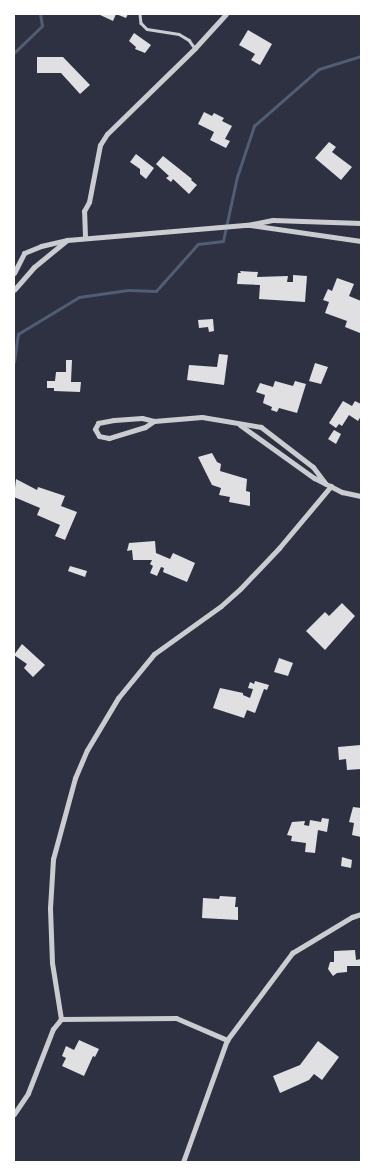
<!DOCTYPE html>
<style>
body{margin:0}
#map{position:relative;width:375px;height:1176px;overflow:hidden;background:#2d3142;font-family:"Varela Round",sans-serif}
div>[style]{position:absolute}
[style*='--x']{left:calc(var(--x)*1px);top:calc(var(--y)*1px);width:calc(var(--w)*1px);rotate:calc(var(--a)*1deg)}
.stream>*{height:2.5px;margin:-1.25px;padding:0 1.25px;transform-origin:1.25px;border-radius:1.25px;background:#4f5d75}
.building>*{inset:0;background:#e0e0e3}
.service>*{height:2.5px;margin:-1.25px;padding:0 1.25px;transform-origin:1.25px;border-radius:1.25px;background:#caccd0}
.minor>*{height:5px;margin:-2.5px;padding:0 2.5px;transform-origin:2.5px;border-radius:2.5px;background:#caccd0}
span{translate:-50% -50%;white-space:nowrap;text-align:center;line-height:1.15;-webkit-text-stroke:4.5px #fff;paint-order:stroke}
.frame{position:absolute;inset:0;border:15px solid #fff;pointer-events:none}
</style>
<div id="map">
<div class="stream">
<i style="--x:14;--y:53;--w:39;--a:-44"></i>
<i style="--x:42;--y:26;--w:12;--a:-99"></i>
<i style="--x:14;--y:362;--w:28;--a:-82"></i>
<i style="--x:18;--y:334;--w:71;--a:-31.2"></i>
<i style="--x:79;--y:297;--w:49;--a:-8.1"></i>
<i style="--x:128;--y:290;--w:28;--a:2"></i>
<i style="--x:156;--y:291;--w:63;--a:-48.2"></i>
<i style="--x:198;--y:244;--w:25;--a:-7"></i>
<i style="--x:223;--y:241;--w:66;--a:-77.7"></i>
<i style="--x:237;--y:177;--w:54;--a:-71.6"></i>
<i style="--x:254;--y:126;--w:86;--a:-41.2"></i>
<i style="--x:319;--y:69;--w:44;--a:-17.2"></i>
</div>
<div class="building">
<i style="clip-path:polygon(98px 14px,128px 14px,126px 18px,116px 14px,113px 21px)"></i>
<i style="clip-path:polygon(248px 30px,272px 44px,260px 65px,251px 60px,255px 54px,239px 45px)"></i>
<i style="clip-path:polygon(134px 33px,151px 45px,145px 53px,135px 49px,136px 47px,129px 41px)"></i>
<i style="clip-path:polygon(37px 57px,63px 57px,90px 85px,80px 94px,61px 73px,37px 73px)"></i>
<i style="clip-path:polygon(204px 112px,212px 116px,214px 113px,224px 118px,222px 121px,232px 126px,225px 139px,230px 141px,226px 148px,210px 140px,214px 132px,198px 124px)"></i>
<i style="clip-path:polygon(329px 142px,336px 147px,332px 152px,352px 167px,341px 180px,315px 158px)"></i>
<i style="clip-path:polygon(136px 154px,154px 168px,146px 179px,140px 174px,140px 169px,130px 162px)"></i>
<i style="clip-path:polygon(163px 156px,192px 179px,191px 180px,197px 185px,189px 194px,173px 179px,171px 182px,166px 178px,169px 176px,156px 164px)"></i>
<i style="clip-path:polygon(240px 271px,258px 272px,257px 277px,288px 276px,287px 282px,293px 282px,293px 275px,307px 276px,305px 302px,259px 299px,260px 285px,237px 284px,238px 273px,241px 273px)"></i>
<i style="clip-path:polygon(337px 278px,354px 284px,349px 296px,361px 301px,360px 333px,345px 327px,347px 321px,325px 313px,329px 302px,323px 300px,328px 289px,332px 291px)"></i>
<i style="clip-path:polygon(213px 319px,214px 331px,209px 332px,208px 327px,199px 328px,198px 320px)"></i>
<i style="clip-path:polygon(219px 354px,228px 355px,224px 385px,187px 380px,189px 365px,217px 367px)"></i>
<i style="clip-path:polygon(66px 360px,72px 360px,71px 382px,81px 382px,80px 392px,54px 391px,54px 388px,47px 388px,47px 381px,55px 381px,56px 372px,66px 372px)"></i>
<i style="clip-path:polygon(315px 363px,328px 367px,321px 384px,309px 381px)"></i>
<i style="clip-path:polygon(275px 381px,293px 386px,295px 381px,306px 384px,297px 413px,279px 408px,277px 412px,271px 410px,272px 407px,263px 403px,265px 395px,256px 392px,260px 383px,273px 387px)"></i>
<i style="clip-path:polygon(343px 401px,352px 406px,355px 401px,361px 404px,361px 416px,358px 421px,349px 415px,342px 426px,339px 424px,336px 428px,329px 423px)"></i>
<i style="clip-path:polygon(334px 430px,341px 434px,336px 444px,328px 439px)"></i>
<i style="clip-path:polygon(212px 453px,217px 462px,221px 464px,220px 471px,247px 479px,246px 491px,250px 492px,250px 506px,229px 502px,230px 497px,219px 495px,221px 488px,212px 485px,198px 457px)"></i>
<i style="clip-path:polygon(16px 479px,37px 490px,38px 487px,65px 496px,61px 506px,77px 512px,65px 540px,55px 536px,60px 525px,37px 515px,40px 508px,14px 497px)"></i>
<i style="clip-path:polygon(155px 541px,156px 553px,170px 559px,173px 553px,195px 563px,187px 582px,163px 572px,164px 568px,161px 567px,157px 576px,150px 573px,153px 566px,150px 564px,152px 560px,133px 560px,132px 550px,127px 551px,129px 543px)"></i>
<i style="clip-path:polygon(70px 566px,87px 571px,85px 577px,68px 571px)"></i>
<i style="clip-path:polygon(342px 603px,355px 616px,325px 650px,306px 631px,325px 612px,329px 616px)"></i>
<i style="clip-path:polygon(22px 644px,45px 665px,33px 677px,24px 668px,27px 664px,14px 655px)"></i>
<i style="clip-path:polygon(279px 658px,293px 663px,288px 676px,274px 672px)"></i>
<i style="clip-path:polygon(255px 681px,269px 685px,267px 690px,264px 689px,255px 713px,247px 710px,244px 718px,213px 708px,220px 688px,243px 693px,243px 695px,250px 698px,253px 689px,248px 688px,250px 682px,254px 684px)"></i>
<i style="clip-path:polygon(361px 745px,361px 769px,347px 770px,346px 759px,339px 760px,338px 747px)"></i>
<i style="clip-path:polygon(353px 807px,361px 808px,361px 837px,352px 835px,354px 823px,349px 822px)"></i>
<i style="clip-path:polygon(322px 818px,329px 819px,327px 832px,318px 830px,315px 853px,305px 852px,306px 843px,291px 841px,292px 836px,287px 835px,292px 822px,305px 821px,304px 825px,309px 826px,310px 820px,321px 822px)"></i>
<i style="clip-path:polygon(342px 857px,352px 860px,351px 868px,341px 866px)"></i>
<i style="clip-path:polygon(220px 896px,236px 897px,235px 907px,238px 907px,238px 920px,202px 918px,203px 898px,219px 899px)"></i>
<i style="clip-path:polygon(355px 950px,356px 960px,361px 959px,361px 966px,347px 966px,347px 972px,337px 973px,333px 976px,328px 969px,330px 962px,334px 962px,334px 951px)"></i>
<i style="clip-path:polygon(79px 1040px,99px 1049px,95px 1057px,93px 1056px,84px 1076px,62px 1066px,66px 1058px,62px 1056px,66px 1046px,74px 1050px)"></i>
<i style="clip-path:polygon(318px 1041px,339px 1057px,322px 1080px,314px 1074px,309px 1080px,280px 1093px,273px 1076px,300px 1065px)"></i>
</div>
<div class="service">
<i style="--x:140;--y:14;--w:9;--a:84"></i>
<i style="--x:141;--y:23;--w:8;--a:45"></i>
<i style="--x:147;--y:29;--w:32;--a:9"></i>
<i style="--x:179;--y:34;--w:12;--a:31"></i>
<i style="--x:189;--y:40;--w:9;--a:54"></i>
</div>
<div class="minor">
<i style="--x:250;--y:225;--w:112;--a:8.2"></i>
<i style="--x:85;--y:237;--w:26;--a:-92"></i>
<i style="--x:84;--y:211;--w:10;--a:-61"></i>
<i style="--x:89;--y:202;--w:58;--a:-79.1"></i>
<i style="--x:100;--y:145;--w:13;--a:-58"></i>
<i style="--x:107;--y:134;--w:123;--a:-44.3"></i>
<i style="--x:195;--y:48;--w:46;--a:-47.6"></i>
<i style="--x:67;--y:240;--w:181;--a:-4.8"></i>
<i style="--x:247;--y:225;--w:26;--a:-11"></i>
<i style="--x:273;--y:220;--w:88;--a:2"></i>
<i style="--x:14;--y:273;--w:22;--a:-63"></i>
<i style="--x:24;--y:253;--w:18;--a:-22"></i>
<i style="--x:41;--y:246;--w:27;--a:-13"></i>
<i style="--x:67;--y:240;--w:43;--a:140.7"></i>
<i style="--x:34;--y:267;--w:30;--a:131"></i>
<i style="--x:154;--y:421;--w:11;--a:146"></i>
<i style="--x:145;--y:427;--w:38;--a:163"></i>
<i style="--x:109;--y:438;--w:10;--a:-169"></i>
<i style="--x:99;--y:436;--w:8;--a:-120"></i>
<i style="--x:95;--y:429;--w:7;--a:-63"></i>
<i style="--x:98;--y:423;--w:16;--a:-11"></i>
<i style="--x:114;--y:420;--w:28;--a:-4"></i>
<i style="--x:142;--y:418;--w:12;--a:14"></i>
<i style="--x:154;--y:421;--w:48;--a:-4.8"></i>
<i style="--x:202;--y:417;--w:60;--a:9.6"></i>
<i style="--x:261;--y:427;--w:66;--a:37.6"></i>
<i style="--x:313;--y:467;--w:21;--a:53"></i>
<i style="--x:326;--y:484;--w:13;--a:-153"></i>
<i style="--x:314;--y:478;--w:91;--a:-144.4"></i>
<i style="--x:328;--y:485;--w:16;--a:27"></i>
<i style="--x:342;--y:492;--w:19;--a:12"></i>
<i style="--x:61;--y:1019;--w:115;--a:-0.5"></i>
<i style="--x:176;--y:1018;--w:56;--a:23.3"></i>
<i style="--x:14;--y:1114;--w:25;--a:-56"></i>
<i style="--x:28;--y:1093;--w:69;--a:-68.7"></i>
<i style="--x:53;--y:1029;--w:13;--a:-51"></i>
<i style="--x:61;--y:1019;--w:57;--a:-99.1"></i>
<i style="--x:52;--y:963;--w:55;--a:-92.1"></i>
<i style="--x:50;--y:908;--w:49;--a:-86.5"></i>
<i style="--x:53;--y:859;--w:84;--a:-74.8"></i>
<i style="--x:75;--y:778;--w:30;--a:-67"></i>
<i style="--x:87;--y:750;--w:61;--a:-59.2"></i>
<i style="--x:118;--y:698;--w:57;--a:-50.7"></i>
<i style="--x:154;--y:654;--w:82;--a:-35.6"></i>
<i style="--x:221;--y:606;--w:25;--a:-42"></i>
<i style="--x:240;--y:589;--w:57;--a:-46.4"></i>
<i style="--x:279;--y:548;--w:81;--a:-50"></i>
<i style="--x:183;--y:1162;--w:130;--a:-70.2"></i>
<i style="--x:227;--y:1040;--w:109;--a:-53.2"></i>
<i style="--x:292;--y:953;--w:70;--a:-31"></i>
<i style="--x:352;--y:917;--w:9;--a:-18"></i>
</div>
<div class="frame"></div>
</div>
